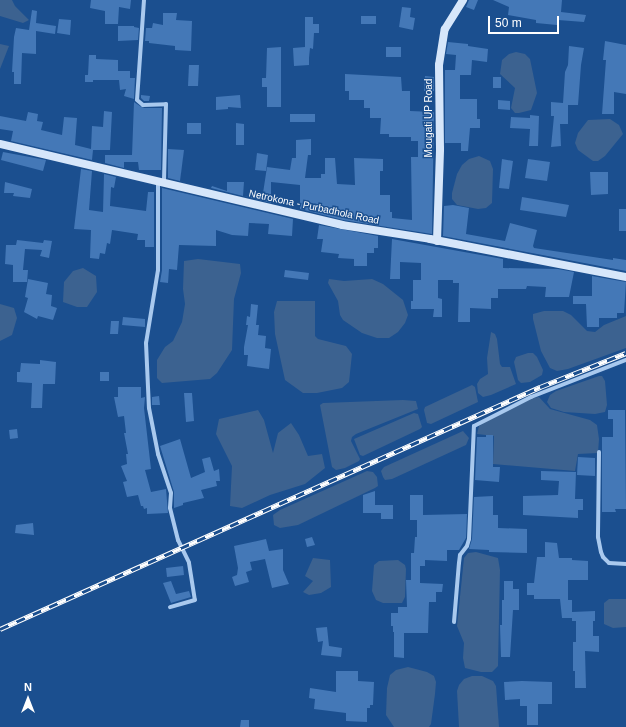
<!DOCTYPE html>
<style>
body{margin:0}
#map{position:relative;width:626px;height:727px;overflow:hidden;background:#1b4f8f;font-family:Helvetica,sans-serif}
div>[style]{position:absolute}
[style*='--x']{left:calc(var(--x)*1px);top:calc(var(--y)*1px);width:calc(var(--w)*1px);rotate:calc(var(--a)*1deg)}
.water>*{inset:0;background:#3c6290}
.building>*{inset:0;background:#4478b7}
.street>*{height:4px;margin:-2px;padding:0 2px;transform-origin:2px;border-radius:2px;background:#a9c9ee}
.secondary>*{height:8px;margin:-4px;padding:0 4px;transform-origin:4px;border-radius:4px;background:#d6e6fa}
.rail>*{height:4.5px;margin-top:-2.25px;transform-origin:0;background:repeating-linear-gradient(90deg,#1b4f8f 0 9px,#fff 0 18px);box-sizing:border-box;border-block:1px solid #fff}
span{translate:-50% -50%;white-space:nowrap;text-align:center;line-height:1.15;-webkit-text-stroke:3px #1b4f8f;paint-order:stroke}
.street-label{font-size:10px;color:#fff}
.north{position:absolute;left:8px;top:679px;width:40px;height:40px;-webkit-text-stroke:3px #1b4f8f;paint-order:stroke;rotate:0deg;font-size:11px;font-weight:700;line-height:16px;text-align:center;color:#fff}
.north::after{content:'';display:block;margin:auto;width:14px;height:18px;background:#fff;clip-path:polygon(50% 0,100% 100%,50% 72%,0 100%)}
.scale{position:absolute;left:488px;top:16px;width:71px;height:18px;box-sizing:border-box;border:2px solid #fff;border-top:0;padding-left:5px;font-size:12px;line-height:14px;white-space:nowrap;color:#fff;-webkit-text-stroke:3px #1b4f8f;paint-order:stroke}
</style>
<div id="map">
<div class="water">
<i style="clip-path:polygon(0 0,12px 0,15px 6px,29px 20px,23px 23px,0 16px)"></i>
<i style="clip-path:polygon(0 44px,9px 46px,0 69px)"></i>
<i style="clip-path:polygon(516px 52px,525px 54px,530px 59px,537px 93px,531px 110px,519px 113px,515px 113px,511px 108px,515px 88px,500px 74px,502px 60px,509px 54px)"></i>
<i style="clip-path:polygon(610px 119px,619px 125px,623px 134px,605px 156px,598px 161px,593px 161px,578px 150px,575px 143px,578px 133px,588px 120px)"></i>
<i style="clip-path:polygon(479px 156px,490px 161px,493px 169px,492px 203px,486px 208px,478px 209px,457px 205px,452px 199px,452px 193px,457px 174px,462px 165px,469px 159px)"></i>
<i style="clip-path:polygon(198px 259px,240px 264px,241px 273px,234px 299px,232px 350px,217px 373px,210px 379px,162px 383px,157px 378px,157px 360px,165px 347px,173px 341px,182px 322px,185px 304px,183px 289px,184px 261px)"></i>
<i style="clip-path:polygon(83px 268px,96px 276px,97px 292px,87px 307px,77px 307px,63px 302px,64px 282px,73px 271px)"></i>
<i style="clip-path:polygon(329px 279px,344px 281px,372px 279px,383px 284px,403px 300px,408px 315px,405px 323px,398px 332px,389px 338px,377px 338px,362px 333px,343px 320px,340px 315px,338px 301px,328px 283px)"></i>
<i style="clip-path:polygon(277px 301px,315px 301px,315px 336px,318px 339px,346px 346px,352px 354px,349px 382px,342px 388px,317px 393px,303px 393px,285px 380px,275px 334px,274px 312px)"></i>
<i style="clip-path:polygon(0 304px,14px 308px,17px 318px,12px 335px,0 341px)"></i>
<i style="clip-path:polygon(544px 311px,563px 311px,571px 315px,587px 331px,595px 332px,604px 325px,626px 316px,626px 348px,568px 369px,557px 371px,550px 368px,541px 351px,533px 319px,533px 314px)"></i>
<i style="clip-path:polygon(491px 332px,495px 334px,497px 339px,500px 364px,502px 367px,510px 367px,516px 384px,491px 395px,483px 397px,478px 393px,477px 384px,480px 379px,488px 374px,487px 358px)"></i>
<i style="clip-path:polygon(528px 353px,533px 353px,537px 357px,543px 370px,542px 375px,530px 382px,521px 383px,518px 380px,514px 362px,516px 357px)"></i>
<i style="clip-path:polygon(599px 376px,602px 376px,605px 381px,607px 405px,605px 412px,595px 414px,564px 412px,551px 408px,547px 402px,550px 395px,556px 391px)"></i>
<i style="clip-path:polygon(472px 385px,475px 387px,478px 402px,431px 424px,427px 423px,424px 410px,425px 407px)"></i>
<i style="clip-path:polygon(539px 397px,550px 409px,590px 420px,597px 425px,599px 439px,598px 453px,578px 454px,575px 471px,493px 464px,494px 436px,477px 434px,479px 426px,486px 421px,533px 398px)"></i>
<i style="clip-path:polygon(403px 400px,416px 401px,418px 409px,356px 434px,352px 437px,351px 441px,360px 459px,359px 461px,345px 468px,336px 470px,332px 467px,320px 405px,323px 403px)"></i>
<i style="clip-path:polygon(258px 410px,264px 420px,273px 453px,278px 433px,291px 423px,299px 435px,308px 456px,322px 454px,325px 468px,305px 484px,270px 495px,242px 508px,230px 506px,232px 466px,216px 434px,219px 419px)"></i>
<i style="clip-path:polygon(414px 413px,418px 414px,422px 427px,420px 429px,363px 456px,360px 455px,354px 439px)"></i>
<i style="clip-path:polygon(463px 431px,469px 438px,466px 445px,392px 479px,385px 480px,383px 477px,381px 471px,384px 467px)"></i>
<i style="clip-path:polygon(367px 471px,373px 472px,377px 477px,378px 486px,375px 488px,298px 525px,280px 528px,274px 525px,273px 515px,280px 510px)"></i>
<i style="clip-path:polygon(476px 552px,498px 558px,500px 570px,498px 666px,492px 672px,481px 672px,465px 668px,463px 658px,464px 643px,457px 626px,464px 558px,468px 553px)"></i>
<i style="clip-path:polygon(313px 558px,330px 560px,331px 587px,321px 593px,309px 595px,303px 592px,313px 581px,305px 576px)"></i>
<i style="clip-path:polygon(398px 560px,405px 565px,406px 569px,405px 597px,402px 603px,383px 603px,376px 600px,372px 591px,374px 565px,379px 561px)"></i>
<i style="clip-path:polygon(609px 599px,626px 599px,626px 627px,613px 628px,604px 624px,604px 603px)"></i>
<i style="clip-path:polygon(408px 667px,427px 672px,434px 676px,436px 682px,435px 694px,431px 724px,429px 727px,394px 727px,386px 715px,387px 688px,390px 675px,396px 670px)"></i>
<i style="clip-path:polygon(472px 676px,482px 676px,493px 681px,496px 686px,499px 727px,459px 727px,457px 691px,459px 685px,464px 679px)"></i>
</div>
<div class="building">
<i style="clip-path:polygon(91px 0,131px 0,130px 9px,119px 7px,118px 24px,105px 24px,105px 11px,90px 8px)"></i>
<i style="clip-path:polygon(469px 0,478px 0,474px 10px,466px 7px)"></i>
<i style="clip-path:polygon(493px 0,562px 0,561px 12px,586px 15px,584px 22px,558px 20px,557px 25px,536px 23px,536px 20px,508px 15px,509px 7px)"></i>
<i style="clip-path:polygon(402px 7px,411px 8px,410px 17px,415px 18px,413px 30px,399px 27px)"></i>
<i style="clip-path:polygon(32px 10px,37px 11px,36px 23px,56px 26px,55px 34px,36px 31px,36px 54px,22px 53px,21px 84px,14px 84px,14px 72px,12px 72px,14px 37px,16px 28px,29px 30px)"></i>
<i style="clip-path:polygon(163px 13px,177px 13px,176px 20px,192px 21px,191px 51px,175px 50px,175px 46px,149px 43px,149px 41px,145px 41px,146px 28px,152px 28px,153px 23px,163px 25px)"></i>
<i style="clip-path:polygon(361px 16px,376px 16px,376px 24px,361px 24px)"></i>
<i style="clip-path:polygon(305px 17px,313px 17px,313px 24px,319px 24px,319px 33px,314px 33px,313px 49px,310px 48px,309px 58px,309px 65px,294px 66px,293px 48px,305px 47px)"></i>
<i style="clip-path:polygon(59px 19px,71px 20px,70px 35px,57px 33px)"></i>
<i style="clip-path:polygon(118px 26px,134px 26px,134px 27px,139px 28px,138px 40px,118px 41px)"></i>
<i style="clip-path:polygon(605px 41px,626px 45px,626px 94px,614px 92px,614px 114px,602px 114px,606px 60px,603px 60px)"></i>
<i style="clip-path:polygon(448px 42px,468px 44px,468px 46px,488px 49px,487px 62px,472px 60px,471px 75px,460px 75px,460px 99px,477px 99px,477px 119px,480px 119px,480px 128px,470px 128px,468px 151px,461px 151px,461px 143px,445px 143px,445px 70px,455px 70px,456px 55px,446px 54px)"></i>
<i style="clip-path:polygon(569px 46px,584px 48px,581px 65px,578px 105px,568px 105px,568px 124px,560px 124px,561px 146px,551px 147px,554px 116px,551px 116px,551px 102px,563px 103px,565px 72px,568px 65px)"></i>
<i style="clip-path:polygon(281px 47px,281px 107px,267px 107px,267px 87px,262px 87px,262px 78px,266px 78px,267px 48px)"></i>
<i style="clip-path:polygon(386px 47px,401px 47px,401px 57px,386px 57px)"></i>
<i style="clip-path:polygon(89px 55px,96px 55px,96px 59px,118px 60px,118px 71px,130px 71px,130px 78px,135px 78px,134px 99px,124px 96px,126px 89px,120px 90px,119px 80px,93px 80px,93px 82px,85px 82px,85px 75px,88px 75px)"></i>
<i style="clip-path:polygon(189px 65px,199px 65px,198px 86px,188px 86px)"></i>
<i style="clip-path:polygon(345px 74px,401px 77px,402px 91px,410px 91px,410px 111px,434px 112px,432px 234px,343px 220px,300px 209px,300px 185px,271px 182px,271px 203px,244px 196px,251px 197px,251px 193px,263px 193px,267px 167px,290px 170px,292px 158px,296px 158px,296px 140px,311px 139px,311px 155px,308px 155px,305px 178px,321px 178px,321px 174px,325px 174px,325px 158px,335px 158px,337px 184px,355px 185px,354px 158px,383px 159px,383px 171px,380px 171px,380px 195px,390px 195px,390px 212px,392px 212px,392px 218px,412px 220px,411px 157px,418px 157px,418px 141px,411px 141px,411px 137px,389px 137px,389px 134px,380px 134px,381px 118px,370px 118px,370px 108px,364px 108px,364px 100px,349px 100px,349px 91px,345px 91px)"></i>
<i style="clip-path:polygon(425px 76px,434px 77px,434px 91px,424px 91px)"></i>
<i style="clip-path:polygon(493px 77px,501px 77px,501px 88px,493px 88px)"></i>
<i style="clip-path:polygon(141px 95px,150px 96px,149px 101px,144px 101px,141px 98px)"></i>
<i style="clip-path:polygon(240px 95px,241px 108px,228px 107px,228px 109px,216px 110px,216px 97px)"></i>
<i style="clip-path:polygon(498px 100px,510px 101px,510px 110px,498px 109px)"></i>
<i style="clip-path:polygon(134px 102px,143px 108px,162px 108px,161px 170px,139px 170px,138px 162px,124px 162px,124px 168px,105px 163px,105px 155px,132px 155px)"></i>
<i style="clip-path:polygon(104px 111px,112px 112px,110px 150px,93px 150px,92px 160px,11px 141px,13px 131px,0 129px,0 116px,26px 121px,28px 112px,38px 114px,37px 121px,43px 122px,41px 130px,62px 135px,64px 117px,77px 118px,75px 145px,91px 149px,92px 126px,103px 127px)"></i>
<i style="clip-path:polygon(290px 114px,315px 114px,315px 122px,290px 122px)"></i>
<i style="clip-path:polygon(530px 115px,539px 116px,538px 146px,529px 146px,530px 129px,510px 128px,511px 117px,530px 118px)"></i>
<i style="clip-path:polygon(187px 123px,201px 123px,201px 134px,187px 134px)"></i>
<i style="clip-path:polygon(236px 123px,244px 124px,244px 145px,236px 145px)"></i>
<i style="clip-path:polygon(168px 149px,184px 150px,180px 181px,168px 178px)"></i>
<i style="clip-path:polygon(3px 152px,46px 160px,43px 171px,1px 160px)"></i>
<i style="clip-path:polygon(257px 153px,268px 155px,266px 171px,255px 170px)"></i>
<i style="clip-path:polygon(502px 159px,513px 161px,509px 189px,499px 188px)"></i>
<i style="clip-path:polygon(528px 159px,550px 162px,547px 181px,525px 178px)"></i>
<i style="clip-path:polygon(81px 169px,92px 171px,89px 210px,103px 212px,104px 174px,116px 177px,114px 188px,111px 187px,110px 206px,146px 211px,148px 192px,154px 192px,154px 247px,145px 247px,145px 240px,137px 240px,138px 234px,112px 230px,110px 244px,107px 243px,105px 254px,100px 253px,99px 259px,90px 258px,91px 230px,74px 229px)"></i>
<i style="clip-path:polygon(590px 172px,608px 172px,608px 194px,591px 195px)"></i>
<i style="clip-path:polygon(5px 182px,32px 189px,30px 198px,13px 196px,14px 193px,4px 193px)"></i>
<i style="clip-path:polygon(227px 182px,244px 182px,243px 196px,211px 188px,212px 186px,227px 191px)"></i>
<i style="clip-path:polygon(162px 188px,293px 219px,292px 236px,268px 234px,269px 224px,249px 223px,248px 236px,232px 235px,216px 230px,216px 246px,179px 245px,177px 270px,169px 269px,168px 283px,160px 282px,162px 270px)"></i>
<i style="clip-path:polygon(522px 197px,569px 205px,566px 217px,520px 210px)"></i>
<i style="clip-path:polygon(453px 205px,469px 208px,466px 234px,505px 241px,510px 223px,537px 230px,533px 246px,534px 248px,613px 260px,613px 258px,626px 260px,626px 271px,443px 236px,444px 206px)"></i>
<i style="clip-path:polygon(619px 209px,626px 209px,626px 231px,619px 231px)"></i>
<i style="clip-path:polygon(319px 225px,378px 236px,378px 248px,374px 248px,374px 253px,367px 253px,367px 266px,354px 266px,354px 259px,338px 258px,339px 254px,321px 252px,323px 239px,317px 239px)"></i>
<i style="clip-path:polygon(392px 239px,503px 259px,503px 268px,558px 269px,574px 272px,569px 297px,545px 297px,546px 287px,527px 286px,526px 289px,498px 289px,498px 298px,491px 298px,491px 309px,470px 308px,470px 322px,458px 322px,459px 283px,453px 283px,453px 280px,438px 280px,438px 298px,442px 299px,442px 317px,433px 317px,434px 309px,411px 309px,411px 301px,413px 301px,413px 280px,421px 280px,421px 263px,400px 262px,400px 279px,390px 279px)"></i>
<i style="clip-path:polygon(17px 240px,43px 243px,44px 240px,52px 241px,49px 258px,40px 256px,42px 250px,25px 249px,23px 270px,28px 270px,27px 282px,13px 282px,13px 265px,5px 264px,6px 245px,16px 245px)"></i>
<i style="clip-path:polygon(285px 270px,309px 273px,308px 280px,284px 277px)"></i>
<i style="clip-path:polygon(592px 276px,626px 282px,624px 313px,617px 313px,617px 318px,599px 318px,599px 327px,587px 327px,586px 304px,573px 304px,573px 296px,592px 296px)"></i>
<i style="clip-path:polygon(28px 279px,48px 283px,46px 294px,52px 295px,51px 306px,57px 308px,53px 320px,38px 316px,37px 319px,24px 312px,28px 298px,25px 297px)"></i>
<i style="clip-path:polygon(251px 304px,258px 305px,256px 325px,259px 325px,258px 335px,266px 336px,265px 348px,271px 349px,269px 369px,247px 366px,248px 355px,244px 355px,244px 347px,248px 325px,246px 325px,247px 316px,250px 317px)"></i>
<i style="clip-path:polygon(123px 317px,145px 319px,145px 327px,122px 325px)"></i>
<i style="clip-path:polygon(111px 321px,119px 321px,118px 334px,110px 334px)"></i>
<i style="clip-path:polygon(40px 360px,56px 362px,55px 384px,43px 384px,42px 408px,31px 408px,32px 383px,17px 382px,17px 372px,20px 372px,21px 363px,40px 364px)"></i>
<i style="clip-path:polygon(100px 372px,109px 372px,109px 381px,100px 381px)"></i>
<i style="clip-path:polygon(118px 387px,141px 387px,141px 398px,145px 397px,144px 408px,151px 469px,145px 470px,151px 492px,166px 489px,168px 513px,147px 514px,147px 508px,144px 509px,143px 506px,141px 506px,138px 495px,127px 497px,123px 482px,127px 481px,121px 466px,127px 464px,126px 454px,128px 454px,124px 433px,126px 433px,124px 416px,118px 417px,114px 397px,118px 397px)"></i>
<i style="clip-path:polygon(184px 393px,192px 393px,194px 421px,186px 422px)"></i>
<i style="clip-path:polygon(159px 396px,160px 405px,152px 405px,152px 397px)"></i>
<i style="clip-path:polygon(608px 410px,625px 410px,626px 509px,615px 509px,616px 512px,602px 512px,602px 437px,613px 437px,613px 419px,608px 419px)"></i>
<i style="clip-path:polygon(17px 429px,18px 438px,10px 439px,9px 430px)"></i>
<i style="clip-path:polygon(486px 435px,493px 435px,493px 467px,500px 467px,499px 482px,475px 480px,477px 437px,486px 437px)"></i>
<i style="clip-path:polygon(180px 439px,191px 478px,205px 472px,202px 459px,210px 457px,214px 471px,219px 469px,220px 481px,216px 481px,217px 486px,201px 490px,204px 498px,183px 503px,183px 505px,174px 508px,174px 492px,160px 446px)"></i>
<i style="clip-path:polygon(578px 457px,595px 458px,595px 476px,577px 475px)"></i>
<i style="clip-path:polygon(541px 471px,576px 472px,575px 499px,583px 499px,583px 510px,578px 510px,578px 518px,523px 515px,523px 496px,558px 495px,559px 481px,541px 480px)"></i>
<i style="clip-path:polygon(375px 491px,375px 505px,393px 505px,393px 519px,381px 519px,381px 513px,363px 513px,363px 495px)"></i>
<i style="clip-path:polygon(410px 495px,423px 495px,423px 515px,467px 514px,466px 538px,459px 550px,447px 550px,447px 561px,425px 560px,425px 566px,420px 566px,420px 583px,443px 584px,442px 592px,436px 592px,436px 602px,429px 602px,428px 633px,404px 633px,404px 658px,394px 657px,394px 632px,393px 632px,393px 626px,391px 626px,391px 613px,398px 613px,398px 607px,407px 607px,406px 580px,411px 580px,411px 553px,414px 553px,415px 537px,417px 537px,417px 520px,410px 520px)"></i>
<i style="clip-path:polygon(493px 496px,493px 515px,498px 515px,498px 528px,527px 529px,527px 553px,489px 552px,489px 550px,469px 549px,472px 539px,474px 497px)"></i>
<i style="clip-path:polygon(33px 523px,34px 535px,15px 533px,16px 525px)"></i>
<i style="clip-path:polygon(312px 537px,315px 545px,307px 547px,305px 539px)"></i>
<i style="clip-path:polygon(266px 539px,269px 551px,283px 549px,283px 570px,289px 584px,272px 588px,265px 559px,250px 562px,252px 570px,246px 572px,249px 582px,235px 586px,232px 577px,237px 575px,238px 568px,234px 546px)"></i>
<i style="clip-path:polygon(545px 542px,557px 543px,559px 558px,572px 558px,572px 560px,588px 561px,588px 580px,568px 580px,568px 600px,572px 600px,572px 618px,562px 618px,560px 599px,534px 599px,534px 595px,527px 595px,527px 583px,534px 583px,537px 557px,545px 557px)"></i>
<i style="clip-path:polygon(183px 566px,184px 575px,167px 577px,166px 568px)"></i>
<i style="clip-path:polygon(171px 581px,176px 594px,189px 591px,191px 597px,171px 603px,163px 583px)"></i>
<i style="clip-path:polygon(504px 581px,513px 581px,513px 589px,519px 589px,519px 610px,513px 610px,510px 657px,501px 657px,500px 625px,502px 625px,502px 600px,504px 600px)"></i>
<i style="clip-path:polygon(595px 611px,595px 621px,593px 621px,593px 636px,599px 636px,599px 652px,585px 651px,586px 688px,575px 688px,575px 671px,573px 671px,573px 642px,576px 642px,576px 621px,572px 621px,572px 612px)"></i>
<i style="clip-path:polygon(327px 627px,329px 646px,342px 648px,341px 657px,321px 655px,323px 641px,318px 642px,316px 628px)"></i>
<i style="clip-path:polygon(336px 671px,358px 671px,358px 681px,374px 682px,373px 705px,370px 705px,370px 708px,367px 708px,367px 722px,346px 721px,346px 713px,314px 709px,315px 699px,309px 698px,310px 688px,336px 692px)"></i>
<i style="clip-path:polygon(522px 681px,552px 682px,552px 704px,538px 704px,538px 725px,527px 725px,527px 706px,520px 706px,520px 699px,505px 700px,504px 682px)"></i>
<i style="clip-path:polygon(241px 720px,249px 720px,249px 727px,240px 727px)"></i>
</div>
<div class="street">
<i style="--x:144;--y:0;--w:100;--a:94"></i>
<i style="--x:137;--y:100;--w:8;--a:40"></i>
<i style="--x:143;--y:105;--w:23;--a:-2"></i>
<i style="--x:166;--y:104;--w:79;--a:91.5"></i>
<i style="--x:158;--y:182;--w:88;--a:90"></i>
<i style="--x:158;--y:270;--w:74;--a:99.3"></i>
<i style="--x:146;--y:343;--w:65;--a:87.4"></i>
<i style="--x:149;--y:408;--w:47;--a:78.9"></i>
<i style="--x:158;--y:454;--w:41;--a:71.6"></i>
<i style="--x:171;--y:493;--w:15;--a:94"></i>
<i style="--x:170;--y:508;--w:33;--a:76"></i>
<i style="--x:178;--y:540;--w:25;--a:64"></i>
<i style="--x:189;--y:563;--w:37;--a:81"></i>
<i style="--x:195;--y:600;--w:26;--a:164"></i>
<i style="--x:599;--y:452;--w:85;--a:90.7"></i>
<i style="--x:598;--y:537;--w:15;--a:79"></i>
<i style="--x:601;--y:552;--w:5;--a:68"></i>
<i style="--x:603;--y:557;--w:8;--a:45"></i>
<i style="--x:609;--y:563;--w:17;--a:3"></i>
<i style="--x:454;--y:622;--w:59;--a:-85.2"></i>
<i style="--x:459;--y:563;--w:8;--a:-83"></i>
<i style="--x:460;--y:555;--w:11;--a:-52"></i>
<i style="--x:467;--y:546;--w:7;--a:-74"></i>
<i style="--x:469;--y:539;--w:113;--a:-87.5"></i>
<i style="--x:474;--y:426;--w:64;--a:-27"></i>
<i style="--x:531;--y:397;--w:102;--a:-21.3"></i>
</div>
<div class="secondary">
<i style="--x:0;--y:144;--w:351;--a:13.3"></i>
<i style="--x:342;--y:225;--w:89;--a:9"></i>
<i style="--x:430;--y:239;--w:200;--a:11"></i>
<i style="--x:437;--y:241;--w:92;--a:-88.1"></i>
<i style="--x:440;--y:149;--w:84;--a:-90.7"></i>
<i style="--x:439;--y:65;--w:36;--a:-81"></i>
<i style="--x:445;--y:29;--w:34;--a:-58"></i>
</div>
<div class="rail">
<i style="--x:0;--y:629;--w:592;--a:-24.14"></i>
<i style="--x:540;--y:387;--w:92;--a:-21.6"></i>
</div>
<div class="street-label">
<span style="left:429px;top:118px;rotate:-90deg">Mougati UP Road</span>
<span style="left:314px;top:207px;rotate:12deg">Netrokona - Purbadhola Road</span>
</div>
<div class="north">N</div>
<div class="scale">50 m</div>
</div>
